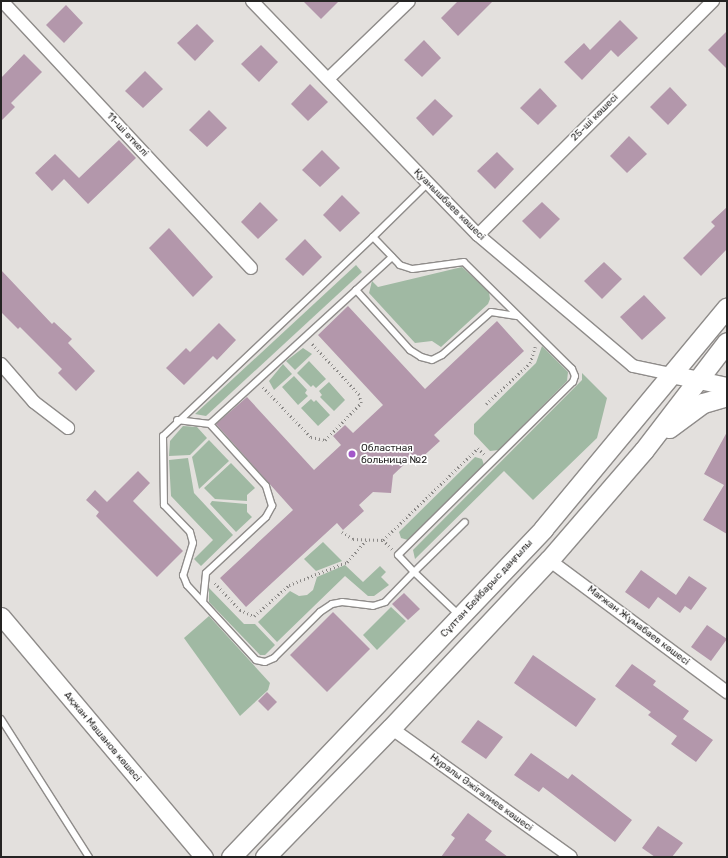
<!DOCTYPE html>
<meta charset="utf-8">
<style>
body{margin:0}
#map{position:relative;width:728px;height:858px;overflow:hidden;background:#e3e0dd;font-family:Rubik,sans-serif}
div>[style]{position:absolute}
[style*='--x']{left:calc(var(--x)*1px);top:calc(var(--y)*1px);width:calc(var(--w)*1px);rotate:calc(var(--a)*1deg)}
.green>*{inset:0;background:#a0b9a3}
.building>*{inset:0;background:#b397ab}
.path>*{height:2.5px;margin-top:-1.25px;transform-origin:0;background:repeating-linear-gradient(90deg,#8b8987 0 1px,transparent 0 4px)}
.roads{filter:drop-shadow(1px 0 #8f8c8a) drop-shadow(-1px 0 #8f8c8a) drop-shadow(0 1px #8f8c8a) drop-shadow(0 -1px #8f8c8a)}
.lane>*{height:6px;margin:-3px;padding:0 3px;transform-origin:3px;border-radius:3px;background:#fff}
.street>*{height:12px;margin:-6px;padding:0 6px;transform-origin:6px;border-radius:6px;background:#fff}
.secondary>*{height:17px;margin:-8.5px;padding:0 8.5px;transform-origin:8.5px;border-radius:8.5px;background:#fff}
.primary>*{height:19px;margin:-9.5px;padding:0 9.5px;transform-origin:9.5px;border-radius:9.5px;background:#fff}
.dots>*{width:11px;height:11px;translate:-50% -50%;box-sizing:border-box;border:2px solid #fff;border-radius:50%}
span{translate:-50% -50%;white-space:nowrap;text-align:center;line-height:1.15;-webkit-text-stroke:3.5px #fff;paint-order:stroke}
.street-label{font-size:10px;color:#252423}
.poi-label{font-size:10px;color:#252423}
.left{translate:0 -50%;text-align:left}
.frame{position:absolute;inset:0;border:2px solid #252423;pointer-events:none}
</style>
<div id="map">
<div class="green">
<i style="clip-path:polygon(356px 265px,362px 272px,206px 416px,195px 414px)"></i>
<i style="clip-path:polygon(462px 267px,489px 292px,490px 299px,488px 304px,441px 347px,432px 341px,415px 343px,369px 293px,372px 281px,378px 287px)"></i>
<i style="clip-path:polygon(542px 346px,568px 372px,567px 381px,499px 450px,490px 451px,474px 434px,474px 424px,536px 363px)"></i>
<i style="clip-path:polygon(303px 348px,312px 354px,295px 370px,286px 361px)"></i>
<i style="clip-path:polygon(309px 361px,326px 379px,316px 388px,313px 385px,311px 387px,297px 373px)"></i>
<i style="clip-path:polygon(283px 364px,292px 374px,274px 390px,269px 381px)"></i>
<i style="clip-path:polygon(582px 373px,607px 398px,597px 438px,533px 500px,504px 471px,415px 559px,413px 550px,582px 380px)"></i>
<i style="clip-path:polygon(294px 376px,307px 390px,305px 393px,308px 396px,298px 405px,282px 387px)"></i>
<i style="clip-path:polygon(329px 382px,345px 400px,334px 411px,320px 397px,322px 395px,319px 391px)"></i>
<i style="clip-path:polygon(311px 399px,314px 402px,316px 400px,330px 415px,318px 426px,301px 408px)"></i>
<i style="clip-path:polygon(183px 426px,197px 427px,207px 438px,190px 455px,169px 456px,170px 441px)"></i>
<i style="clip-path:polygon(209px 440px,229px 461px,199px 489px,192px 457px)"></i>
<i style="clip-path:polygon(475px 457px,482px 459px,484px 465px,408px 540px,401px 538px,399px 532px)"></i>
<i style="clip-path:polygon(188px 458px,194px 493px,233px 535px,201px 566px,194px 559px,213px 540px,171px 496px,169px 460px)"></i>
<i style="clip-path:polygon(231px 463px,255px 488px,247px 495px,247px 501px,215px 499px,204px 488px)"></i>
<i style="clip-path:polygon(212px 501px,247px 504px,247px 512px,252px 517px,236px 532px,210px 504px)"></i>
<i style="clip-path:polygon(323px 542px,342px 561px,316px 571px,304px 559px)"></i>
<i style="clip-path:polygon(345px 565px,363px 582px,380px 566px,386px 572px,381px 577px,389px 585px,374px 596px,368px 596px,345px 576px,277px 642px,258px 622px,290px 591px,299px 596px,307px 595px,313px 590px,317px 577px)"></i>
<i style="clip-path:polygon(209px 588px,244px 624px,255px 624px,275px 645px,265px 655px,260px 655px,209px 602px)"></i>
<i style="clip-path:polygon(391px 607px,406px 621px,377px 650px,363px 635px)"></i>
<i style="clip-path:polygon(209px 616px,270px 683px,268px 690px,240px 716px,184px 638px)"></i>
</div>
<div class="building">
<i style="clip-path:polygon(303px 1px,339px 1px,321px 19px)"></i>
<i style="clip-path:polygon(458px 1px,493px 1px,458px 36px,441px 18px)"></i>
<i style="clip-path:polygon(66px 5px,83px 23px,64px 43px,46px 25px)"></i>
<i style="clip-path:polygon(620px 20px,638px 38px,618px 57px,611px 50px,582px 80px,564px 62px,584px 43px,590px 50px)"></i>
<i style="clip-path:polygon(197px 24px,214px 41px,195px 61px,177px 43px)"></i>
<i style="clip-path:polygon(727px 31px,727px 69px,708px 50px)"></i>
<i style="clip-path:polygon(424px 40px,441px 58px,422px 77px,404px 60px)"></i>
<i style="clip-path:polygon(261px 45px,278px 62px,259px 82px,241px 64px)"></i>
<i style="clip-path:polygon(24px 54px,42px 72px,11px 103px,15px 107px,1px 121px,1px 78px)"></i>
<i style="clip-path:polygon(145px 71px,163px 89px,143px 108px,125px 91px)"></i>
<i style="clip-path:polygon(310px 84px,328px 102px,308px 121px,291px 104px)"></i>
<i style="clip-path:polygon(670px 87px,687px 105px,668px 125px,650px 107px)"></i>
<i style="clip-path:polygon(540px 88px,557px 106px,538px 125px,520px 108px)"></i>
<i style="clip-path:polygon(435px 99px,453px 116px,433px 136px,416px 118px)"></i>
<i style="clip-path:polygon(209px 110px,227px 128px,207px 147px,189px 130px)"></i>
<i style="clip-path:polygon(629px 136px,647px 154px,627px 173px,610px 156px)"></i>
<i style="clip-path:polygon(119px 140px,136px 158px,88px 204px,64px 179px,52px 191px,35px 173px,55px 154px,79px 178px)"></i>
<i style="clip-path:polygon(322px 150px,340px 168px,320px 187px,302px 170px)"></i>
<i style="clip-path:polygon(497px 152px,514px 169px,495px 189px,477px 171px)"></i>
<i style="clip-path:polygon(342px 195px,360px 213px,340px 232px,323px 215px)"></i>
<i style="clip-path:polygon(260px 202px,278px 220px,258px 239px,241px 222px)"></i>
<i style="clip-path:polygon(542px 202px,560px 219px,540px 239px,522px 221px)"></i>
<i style="clip-path:polygon(727px 207px,727px 249px,701px 276px,683px 258px,715px 226px,711px 222px)"></i>
<i style="clip-path:polygon(169px 228px,213px 277px,193px 297px,149px 248px)"></i>
<i style="clip-path:polygon(305px 239px,322px 257px,303px 276px,285px 259px)"></i>
<i style="clip-path:polygon(604px 262px,622px 279px,602px 299px,584px 281px)"></i>
<i style="clip-path:polygon(1px 270px,52px 324px,54px 322px,72px 339px,68px 343px,95px 371px,76px 391px,58px 373px,62px 369px,20px 327px,18px 329px,1px 312px)"></i>
<i style="clip-path:polygon(644px 295px,666px 318px,642px 340px,620px 317px)"></i>
<i style="clip-path:polygon(348px 306px,425px 389px,497px 321px,524px 351px,434px 435px,440px 441px,418px 461px,413px 456px,393px 475px,391px 493px,373px 492px,359px 505px,364px 511px,343px 530px,337px 523px,246px 607px,220px 578px,293px 510px,216px 424px,247px 397px,314px 470px,341px 445px,333px 436px,345px 425px,353px 433px,383px 405px,318px 335px)"></i>
<i style="clip-path:polygon(219px 323px,236px 340px,217px 360px,213px 356px,184px 385px,166px 368px,186px 348px,190px 352px)"></i>
<i style="clip-path:polygon(727px 432px,727px 534px,703px 520px,724px 485px,704px 474px)"></i>
<i style="clip-path:polygon(138px 471px,150px 483px,133px 501px,183px 551px,157px 577px,96px 516px,99px 512px,86px 500px,95px 490px,107px 502px)"></i>
<i style="clip-path:polygon(641px 570px,676px 595px,689px 576px,707px 588px,691px 610px,685px 606px,680px 613px,658px 597px,649px 609px,625px 592px)"></i>
<i style="clip-path:polygon(404px 593px,420px 609px,408px 620px,392px 604px)"></i>
<i style="clip-path:polygon(333px 612px,370px 649px,327px 692px,290px 655px)"></i>
<i style="clip-path:polygon(707px 625px,727px 639px,711px 661px,691px 647px)"></i>
<i style="clip-path:polygon(533px 655px,596px 699px,576px 727px,514px 683px)"></i>
<i style="clip-path:polygon(632px 664px,656px 681px,653px 685px,689px 711px,683px 719px,713px 740px,696px 762px,671px 744px,677px 736px,648px 715px,651px 712px,615px 686px)"></i>
<i style="clip-path:polygon(267px 692px,277px 702px,268px 711px,258px 701px)"></i>
<i style="clip-path:polygon(478px 720px,503px 737px,486px 759px,461px 742px)"></i>
<i style="clip-path:polygon(531px 753px,568px 779px,572px 774px,632px 820px,615px 842px,543px 787px,539px 792px,514px 775px)"></i>
<i style="clip-path:polygon(468px 813px,492px 831px,485px 840px,508px 857px,441px 857px,455px 838px,451px 835px)"></i>
<i style="clip-path:polygon(658px 826px,683px 843px,672px 857px,655px 857px,642px 848px)"></i>
</div>
<div class="path">
<i style="--x:263;--y:387;--w:69;--a:46.2"></i>
<i style="--x:311;--y:437;--w:14;--a:12"></i>
<i style="--x:325;--y:440;--w:52;--a:-45.8"></i>
<i style="--x:361;--y:403;--w:8;--a:-104"></i>
<i style="--x:359;--y:395;--w:71;--a:-132.7"></i>
<i style="--x:486;--y:404;--w:60;--a:-43"></i>
<i style="--x:530;--y:363;--w:17;--a:-73"></i>
<i style="--x:342;--y:532;--w:13;--a:32"></i>
<i style="--x:353;--y:539;--w:30;--a:2"></i>
<i style="--x:383;--y:540;--w:13;--a:45"></i>
<i style="--x:383;--y:540;--w:132;--a:-44.1"></i>
<i style="--x:478;--y:448;--w:11;--a:45"></i>
<i style="--x:215;--y:583;--w:37;--a:47"></i>
<i style="--x:240;--y:610;--w:15;--a:23"></i>
<i style="--x:254;--y:616;--w:47;--a:-41.5"></i>
<i style="--x:289;--y:585;--w:62;--a:-21.6"></i>
<i style="--x:347;--y:562;--w:29;--a:-49"></i>
</div>
<div class="roads">
<div class="lane">
<i style="--x:373;--y:237;--w:77;--a:-44.5"></i>
<i style="--x:392;--y:257;--w:49;--a:137.5"></i>
<i style="--x:356;--y:290;--w:81;--a:48"></i>
<i style="--x:410;--y:350;--w:13;--a:32"></i>
<i style="--x:421;--y:357;--w:11;--a:15"></i>
<i style="--x:432;--y:360;--w:11;--a:-27"></i>
<i style="--x:442;--y:355;--w:65;--a:-41.3"></i>
<i style="--x:491;--y:312;--w:26;--a:9"></i>
<i style="--x:177;--y:420;--w:33;--a:7"></i>
<i style="--x:203;--y:602;--w:29;--a:-84"></i>
<i style="--x:206;--y:573;--w:82;--a:-43"></i>
<i style="--x:266;--y:517;--w:13;--a:-61"></i>
<i style="--x:272;--y:506;--w:21;--a:-107"></i>
<i style="--x:266;--y:486;--w:84;--a:-132.1"></i>
<i style="--x:210;--y:424;--w:198;--a:-42.5"></i>
<i style="--x:459;--y:615;--w:62;--a:-136.3"></i>
<i style="--x:414;--y:572;--w:23;--a:-133"></i>
<i style="--x:398;--y:555;--w:246;--a:-44.7"></i>
<i style="--x:573;--y:382;--w:6;--a:-72"></i>
<i style="--x:575;--y:376;--w:8;--a:-113"></i>
<i style="--x:572;--y:369;--w:152;--a:-135.3"></i>
<i style="--x:464;--y:262;--w:52;--a:172.3"></i>
<i style="--x:412;--y:269;--w:13;--a:-162"></i>
<i style="--x:400;--y:265;--w:39;--a:-134"></i>
<i style="--x:373;--y:237;--w:289;--a:136.5"></i>
<i style="--x:163;--y:436;--w:69;--a:89.2"></i>
<i style="--x:164;--y:505;--w:37;--a:46"></i>
<i style="--x:190;--y:532;--w:11;--a:75"></i>
<i style="--x:193;--y:543;--w:34;--a:107"></i>
<i style="--x:183;--y:575;--w:11;--a:68"></i>
<i style="--x:187;--y:585;--w:102;--a:47.4"></i>
<i style="--x:256;--y:660;--w:9;--a:13"></i>
<i style="--x:265;--y:662;--w:10;--a:-24"></i>
<i style="--x:274;--y:658;--w:65;--a:-45"></i>
<i style="--x:320;--y:612;--w:14;--a:-34"></i>
<i style="--x:332;--y:604;--w:10;--a:-11"></i>
<i style="--x:342;--y:602;--w:31;--a:7"></i>
<i style="--x:373;--y:606;--w:13;--a:-18"></i>
<i style="--x:385;--y:602;--w:42;--a:-46"></i>
<i style="--x:414;--y:572;--w:71;--a:-44.4"></i>
<i style="--x:1;--y:719;--w:164;--a:57.5"></i>
</div>
<div class="street">
<i style="--x:2;--y:1;--w:365;--a:47"></i>
<i style="--x:252;--y:1;--w:325;--a:46"></i>
<i style="--x:478;--y:235;--w:203;--a:40.2"></i>
<i style="--x:633;--y:366;--w:39;--a:12"></i>
<i style="--x:328;--y:79;--w:112;--a:-43.9"></i>
<i style="--x:478;--y:235;--w:332;--a:-44.9"></i>
<i style="--x:1;--y:364;--w:50;--a:49"></i>
<i style="--x:34;--y:402;--w:43;--a:37.4"></i>
<i style="--x:549;--y:560;--w:222;--a:36.6"></i>
<i style="--x:391;--y:728;--w:221;--a:35.6"></i>
</div>
<div class="secondary">
<i style="--x:671;--y:374;--w:57;--a:12.1"></i>
<i style="--x:1;--y:616;--w:315;--a:49.9"></i>
</div>
<div class="primary">
<i style="--x:669;--y:428;--w:42;--a:-36.3"></i>
<i style="--x:703;--y:403;--w:25;--a:-16"></i>
<i style="--x:231;--y:857;--w:453;--a:-46.4"></i>
<i style="--x:543;--y:529;--w:288;--a:-50.3"></i>
<i style="--x:265;--y:857;--w:180;--a:-45.7"></i>
<i style="--x:391;--y:728;--w:231;--a:-46.8"></i>
<i style="--x:549;--y:560;--w:145;--a:-49.2"></i>
<i style="--x:644;--y:450;--w:136;--a:-52.5"></i>
</div>
</div>
<div class="dots">
<i style="left:352px;top:454px;background:#a357c9"></i>
</div>
<div class="street-label">
<span style="left:595px;top:118px;rotate:-45deg">25-ші көшесі</span>
<span style="left:127px;top:135px;rotate:47deg">11-ші өткелі</span>
<span style="left:449px;top:205px;rotate:45deg">Қуанышбаев көшесі</span>
<span style="left:487px;top:589px;rotate:-47deg">Сұлтан Бейбарыс даңғылы</span>
<span style="left:638px;top:626px;rotate:37deg">Мағжан Жұмабаев көшесі</span>
<span style="left:102px;top:737px;rotate:50deg">Ақжан Машанов көшесі</span>
<span style="left:481px;top:793px;rotate:36deg">Нұралы Әжiгалиев көшесi</span>
</div>
<div class="poi-label">
<span class="left" style="left:361px;top:454px">Областная<br>больница №2</span>
</div>
<div class="frame"></div>
</div>
